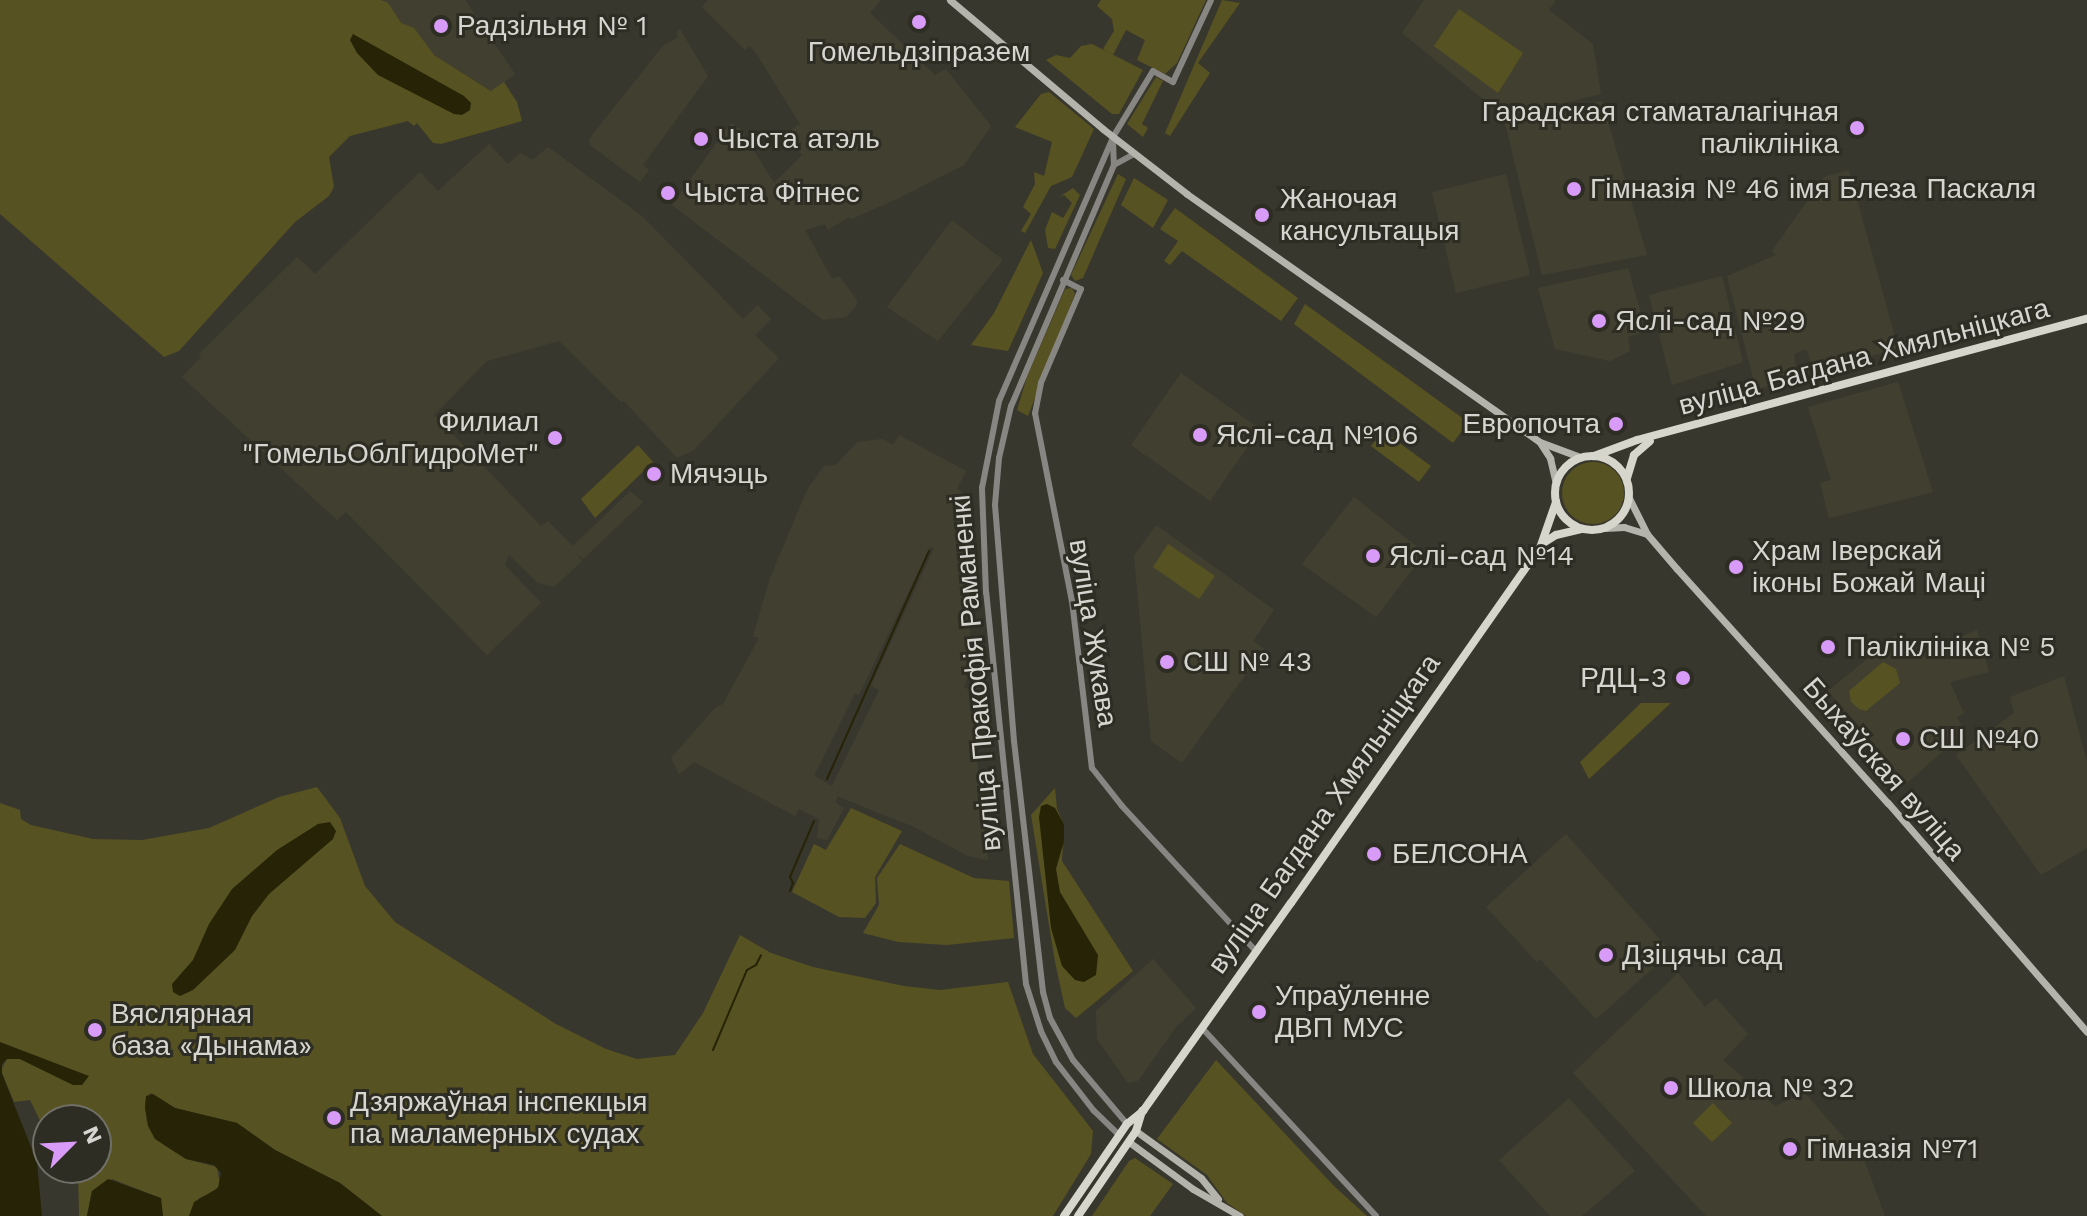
<!DOCTYPE html>
<meta charset="utf-8">
<style>
body{margin:0}
#map{position:relative;width:2087px;height:1216px;overflow:hidden;background:#38372e;font-family:"Work Sans",sans-serif}
div>[style]{position:absolute}
[style*='--x']{left:calc(var(--x)*1px);top:calc(var(--y)*1px);width:calc(var(--w)*1px);rotate:calc(var(--a)*1deg)}
.built>*{inset:0;background:#414030}
.green>*{inset:0;background:#575221}
.round{border-radius:50%}
.water>*{inset:0;background:#262306}
.stream>*{height:2px;margin:-1px;padding:0 1px;transform-origin:1px;border-radius:1px;background:#262306}
.tertiary>*{height:6px;margin:-3px;padding:0 3px;transform-origin:3px;border-radius:3px;background:#878682}
.secondary>*{height:7px;margin:-3.5px;padding:0 3.5px;transform-origin:3.5px;border-radius:3.5px;background:#b4b4ac}
.primary>*{height:8px;margin:-4px;padding:0 4px;transform-origin:4px;border-radius:4px;background:#d7d6cc}
.primary>.ring{margin:-4px;padding:0;box-sizing:content-box;background:none;border:8px solid #d7d6cc;border-radius:50%}
.dots>*{width:22px;height:22px;translate:-50% -50%;box-sizing:border-box;border:4px solid #2e2d24;border-radius:50%}
span{translate:-50% -50%;white-space:nowrap;text-align:center;line-height:1.15;-webkit-text-stroke:6px #2e2d24;paint-order:stroke}
.poi-label{font-size:28px;color:#d6d5cf}
.left{translate:0 -50%;text-align:left}
.right{translate:-100% -50%;text-align:right}
.street-label{font-size:28px;color:#d6d5cf}
.north{position:absolute;left:32px;top:1104px;width:80px;height:80px;box-sizing:border-box;background:#2e2d24;border:2px solid #717068;border-radius:50%;rotate:66deg;font-size:22px;font-weight:700;line-height:32px;text-align:center;color:#d6d5cf}
.north::after{content:'';display:block;margin:auto;width:28px;height:36px;background:#d89bf8;clip-path:polygon(50% 0,100% 100%,50% 72%,0 100%)}
</style>
<div id="map">
<div class="built">
<i style="clip-path:polygon(358px 0,465px 0,515px 74px,492px 91px,373px 17px)"></i>
<i style="clip-path:polygon(708px 0,881px 0,870px 13px,935px 75px,946px 69px,991px 126px,964px 165px,899px 198px,851px 219px,849px 217px,828px 230px,825px 224px,805px 230px,832px 279px,839px 276px,857px 300px,856px 306px,846px 317px,823px 320px,672px 205px,731px 123px,740px 129px,774px 183px,802px 155px,786px 133px,800px 124px,754px 50px,749px 46px,745px 50px,702px 7px)"></i>
<i style="clip-path:polygon(1424px 0,1556px 0,1549px 10px,1593px 44px,1601px 94px,1505px 117px,1402px 33px)"></i>
<i style="clip-path:polygon(680px 29px,708px 76px,643px 165px,649px 170px,640px 182px,590px 145px,589px 139px,662px 47px,678px 37px,676px 32px)"></i>
<i style="clip-path:polygon(1602px 101px,1647px 255px,1542px 275px,1505px 123px)"></i>
<i style="clip-path:polygon(489px 144px,508px 164px,520px 153px,533px 160px,548px 147px,642px 216px,743px 319px,758px 305px,771px 319px,755px 335px,779px 358px,694px 450px,677px 458px,624px 401px,621px 402px,559px 341px,487px 361px,434px 415px,541px 526px,548px 521px,573px 546px,630px 491px,643px 502px,583px 559px,576px 553px,582px 561px,554px 587px,538px 583px,509px 555px,505px 565px,541px 603px,487px 655px,346px 512px,337px 520px,182px 377px,201px 357px,199px 354px,297px 257px,315px 274px,420px 172px,438px 191px)"></i>
<i style="clip-path:polygon(1849px 170px,1898px 348px,1815px 373px,1806px 349px,1794px 354px,1797px 376px,1756px 390px,1727px 276px,1776px 255px,1772px 251px,1824px 177px)"></i>
<i style="clip-path:polygon(1506px 174px,1530px 275px,1456px 293px,1432px 192px)"></i>
<i style="clip-path:polygon(952px 220px,1003px 260px,938px 341px,887px 307px)"></i>
<i style="clip-path:polygon(1628px 268px,1646px 331px,1628px 337px,1630px 351px,1610px 361px,1555px 349px,1538px 288px)"></i>
<i style="clip-path:polygon(1722px 276px,1743px 362px,1672px 385px,1649px 295px)"></i>
<i style="clip-path:polygon(1181px 373px,1260px 429px,1210px 501px,1131px 445px)"></i>
<i style="clip-path:polygon(1898px 382px,1933px 492px,1829px 518px,1820px 483px,1831px 480px,1808px 407px)"></i>
<i style="clip-path:polygon(evenodd,899px 435px,966px 471px,957px 489px,962px 492px,972px 667px,964px 687px,969px 690px,971px 703px,988px 860px,968px 856px,914px 827px,837px 796px,836px 803px,844px 808px,827px 840px,817px 838px,819px 819px,799px 809px,795px 816px,694px 762px,679px 774px,671px 758px,715px 708px,723px 704px,759px 638px,753px 636px,770px 578px,807px 490px,824px 466px,836px 465px,857px 442px,882px 439px,893px 445px,899px 435px,930px 547px,934px 548px,871px 686px,879px 690px,832px 786px,814px 776px,855px 693px,859px 695px,930px 547px)"></i>
<i style="clip-path:polygon(1354px 497px,1425px 553px,1376px 617px,1302px 564px)"></i>
<i style="clip-path:polygon(1156px 525px,1274px 610px,1253px 641px,1264px 649px,1182px 763px,1151px 741px,1134px 556px)"></i>
<i style="clip-path:polygon(1977px 630px,1989px 672px,1950px 682px,1964px 713px,1957px 717px,1965px 732px,1907px 783px,1828px 691px,1898px 634px,1906px 658px)"></i>
<i style="clip-path:polygon(2064px 676px,2087px 762px,2087px 848px,2041px 875px,1956px 755px,2014px 713px,2010px 697px)"></i>
<i style="clip-path:polygon(1566px 834px,1671px 952px,1596px 1019px,1540px 959px,1537px 962px,1486px 907px)"></i>
<i style="clip-path:polygon(1153px 959px,1196px 1008px,1176px 1027px,1138px 1081px,1128px 1083px,1097px 1039px,1096px 1011px)"></i>
<i style="clip-path:polygon(1678px 973px,1705px 1007px,1716px 998px,1748px 1034px,1723px 1060px,1775px 1106px,1805px 1093px,1865px 1162px,1885px 1216px,1706px 1216px,1573px 1073px)"></i>
<i style="clip-path:polygon(1569px 1098px,1635px 1171px,1582px 1216px,1550px 1216px,1499px 1160px)"></i>
</div>
<div class="green">
<i style="clip-path:polygon(0 0,381px 0,388px 3px,401px 23px,414px 28px,434px 55px,491px 91px,504px 82px,517px 102px,522px 121px,441px 144px,433px 143px,417px 123px,414px 126px,408px 121px,350px 136px,329px 157px,334px 187px,329px 196px,295px 222px,179px 351px,164px 357px,0 214px)"></i>
<i style="clip-path:polygon(1101px 0,1206px 0,1177px 63px,1165px 74px,1137px 60px,1145px 40px,1126px 30px,1113px 55px,1103px 49px,1114px 31px,1112px 19px,1097px 6px)"></i>
<i style="clip-path:polygon(1222px 0,1240px 3px,1198px 63px,1210px 73px,1170px 136px,1165px 133px)"></i>
<i style="clip-path:polygon(1459px 9px,1523px 53px,1498px 93px,1434px 46px)"></i>
<i style="clip-path:polygon(1092px 44px,1143px 70px,1119px 114px,1112px 114px,1046px 60px,1056px 55px,1070px 58px,1081px 46px)"></i>
<i style="clip-path:polygon(1156px 77px,1163px 81px,1142px 124px,1148px 128px,1143px 137px,1127px 124px)"></i>
<i style="clip-path:polygon(1049px 92px,1094px 129px,1072px 177px,1051px 186px,1025px 233px,1021px 231px,1031px 214px,1023px 207px,1035px 184px,1034px 172px,1044px 176px,1052px 142px,1015px 127px,1041px 94px)"></i>
<i style="clip-path:polygon(1118px 174px,1126px 179px,1083px 278px,1075px 281px,1071px 275px)"></i>
<i style="clip-path:polygon(1134px 178px,1168px 200px,1153px 228px,1121px 205px)"></i>
<i style="clip-path:polygon(1073px 188px,1080px 195px,1055px 249px,1048px 248px,1045px 230px,1052px 212px,1063px 218px,1072px 203px,1064px 195px,1059px 197px)"></i>
<i style="clip-path:polygon(1175px 208px,1298px 298px,1281px 321px,1182px 251px,1170px 265px,1164px 261px,1178px 241px,1160px 229px)"></i>
<i style="clip-path:polygon(1031px 240px,1043px 273px,1008px 351px,971px 345px,994px 313px)"></i>
<i style="clip-path:polygon(1072px 288px,1075px 294px,1028px 416px,1017px 410px,1027px 377px,1065px 289px)"></i>
<i style="clip-path:polygon(1305px 304px,1468px 422px,1453px 443px,1294px 324px)"></i>
<i style="clip-path:polygon(1383px 431px,1431px 466px,1419px 482px,1371px 446px)"></i>
<i style="clip-path:polygon(638px 445px,653px 462px,595px 518px,581px 499px)"></i>
<i class="round" style="left:1562px;top:462px;width:62px;height:62px"></i>
<i style="clip-path:polygon(1168px 544px,1215px 576px,1199px 599px,1153px 567px)"></i>
<i style="clip-path:polygon(1883px 662px,1896px 669px,1900px 683px,1866px 711px,1859px 709px,1851px 702px,1849px 691px)"></i>
<i style="clip-path:polygon(1641px 703px,1671px 703px,1589px 779px,1580px 762px)"></i>
<i style="clip-path:polygon(317px 787px,340px 818px,365px 886px,395px 922px,556px 1024px,606px 1049px,637px 1059px,675px 1055px,703px 1013px,740px 935px,771px 953px,813px 967px,904px 986px,940px 990px,1008px 982px,1033px 1054px,1093px 1131px,1091px 1154px,1053px 1216px,382px 1216px,340px 1183px,275px 1150px,237px 1123px,175px 1108px,150px 1093px,145px 1103px,147px 1121px,164px 1145px,186px 1159px,217px 1167px,220px 1185px,212px 1193px,199px 1198px,189px 1216px,163px 1216px,160px 1198px,112px 1179px,92px 1191px,87px 1216px,79px 1216px,78px 1168px,96px 1168px,96px 1120px,48px 1120px,48px 1137px,30px 1100px,14px 1102px,1px 1070px,7px 1059px,20px 1059px,67px 1082px,0 1042px,0 803px,20px 810px,21px 819px,31px 825px,93px 839px,142px 840px,209px 828px,279px 797px)"></i>
<i style="clip-path:polygon(1055px 788px,1057px 809px,1064px 824px,1062px 861px,1133px 971px,1076px 1018px,1065px 1008px,1055px 962px,1031px 815px)"></i>
<i style="clip-path:polygon(851px 808px,902px 831px,875px 877px,876px 903px,865px 918px,839px 917px,792px 892px,814px 844px,826px 850px)"></i>
<i style="clip-path:polygon(900px 844px,974px 878px,1009px 881px,1014px 938px,947px 945px,898px 942px,863px 933px,879px 905px,877px 878px)"></i>
<i style="clip-path:polygon(1216px 1060px,1334px 1186px,1367px 1216px,1246px 1216px,1227px 1203px,1207px 1175px,1157px 1139px)"></i>
<i style="clip-path:polygon(1713px 1103px,1732px 1123px,1712px 1142px,1693px 1123px)"></i>
<i style="clip-path:polygon(1135px 1158px,1173px 1184px,1150px 1216px,1092px 1216px,1129px 1161px)"></i>
</div>
<div class="water">
<i style="clip-path:polygon(353px 34px,464px 96px,471px 103px,470px 110px,462px 115px,454px 114px,378px 75px,357px 53px,350px 40px)"></i>
<i style="clip-path:polygon(1047px 804px,1055px 808px,1064px 824px,1064px 841px,1056px 869px,1060px 892px,1098px 955px,1096px 975px,1084px 982px,1075px 980px,1062px 966px,1051px 928px,1039px 817px,1041px 806px)"></i>
<i style="clip-path:polygon(330px 822px,336px 831px,333px 839px,269px 894px,252px 916px,235px 950px,193px 990px,180px 996px,173px 992px,172px 984px,193px 960px,209px 924px,232px 889px,277px 850px,318px 824px)"></i>
<i style="clip-path:polygon(0 1042px,89px 1076px,82px 1085px,73px 1085px,20px 1059px,7px 1059px,2px 1064px,2px 1074px,37px 1162px,42px 1216px,0 1216px)"></i>
<i style="clip-path:polygon(153px 1094px,175px 1108px,237px 1123px,275px 1150px,340px 1183px,382px 1216px,189px 1216px,194px 1202px,218px 1188px,221px 1173px,214px 1165px,186px 1159px,155px 1139px,148px 1126px,145px 1108px,146px 1096px)"></i>
<i style="clip-path:polygon(108px 1179px,161px 1198px,163px 1216px,87px 1216px,92px 1191px)"></i>
</div>
<div class="stream">
<i style="--x:827;--y:779;--w:250;--a:-65.9"></i>
<i style="--x:790;--y:891;--w:9;--a:-69"></i>
<i style="--x:793;--y:883;--w:7;--a:-117"></i>
<i style="--x:790;--y:877;--w:61;--a:-66.8"></i>
<i style="--x:713;--y:1050;--w:87;--a:-67"></i>
<i style="--x:747;--y:970;--w:10;--a:-29"></i>
<i style="--x:756;--y:965;--w:11;--a:-63"></i>
</div>
<div class="tertiary">
<i style="--x:1113;--y:140;--w:25;--a:88"></i>
<i style="--x:1114;--y:165;--w:262;--a:113.1"></i>
<i style="--x:1011;--y:406;--w:53;--a:103"></i>
<i style="--x:999;--y:458;--w:47;--a:94.9"></i>
<i style="--x:995;--y:505;--w:237;--a:85.4"></i>
<i style="--x:1014;--y:741;--w:253;--a:83.4"></i>
<i style="--x:1043;--y:992;--w:27;--a:75"></i>
<i style="--x:1050;--y:1018;--w:48;--a:61.3"></i>
<i style="--x:1073;--y:1060;--w:84;--a:49.8"></i>
<i style="--x:1114;--y:165;--w:23;--a:-29"></i>
<i style="--x:1063;--y:280;--w:20;--a:27"></i>
<i style="--x:1081;--y:289;--w:102;--a:113.1"></i>
<i style="--x:1041;--y:383;--w:31;--a:101"></i>
<i style="--x:1035;--y:413;--w:192;--a:78.9"></i>
<i style="--x:1072;--y:601;--w:168;--a:83.2"></i>
<i style="--x:1092;--y:768;--w:48;--a:51.7"></i>
<i style="--x:1122;--y:806;--w:196;--a:47.3"></i>
<i style="--x:1202;--y:1028;--w:256;--a:47.2"></i>
<i style="--x:1119;--y:1135;--w:35;--a:-136"></i>
<i style="--x:1094;--y:1111;--w:62;--a:-127.8"></i>
<i style="--x:1056;--y:1062;--w:34;--a:-116"></i>
<i style="--x:1041;--y:1031;--w:49;--a:-107.7"></i>
<i style="--x:1026;--y:984;--w:393;--a:-95.8"></i>
<i style="--x:986;--y:593;--w:105;--a:-92.2"></i>
<i style="--x:982;--y:488;--w:89;--a:-78.9"></i>
<i style="--x:999;--y:401;--w:288;--a:-66.6"></i>
<i style="--x:1113;--y:137;--w:77;--a:-58.8"></i>
<i style="--x:1153;--y:71;--w:23;--a:29"></i>
<i style="--x:1173;--y:82;--w:90;--a:-65.1"></i>
</div>
<div class="secondary">
<i style="--x:950;--y:0;--w:200;--a:40.1"></i>
<i style="--x:1103;--y:129;--w:106;--a:37.7"></i>
<i style="--x:1187;--y:194;--w:431;--a:35.1"></i>
<i style="--x:1540;--y:442;--w:43;--a:20.6"></i>
<i style="--x:1541;--y:444;--w:17;--a:57"></i>
<i style="--x:1550;--y:458;--w:26;--a:77"></i>
<i style="--x:1629;--y:498;--w:40;--a:63.4"></i>
<i style="--x:1647;--y:534;--w:46;--a:49.4"></i>
<i style="--x:1677;--y:569;--w:315;--a:48"></i>
<i style="--x:1888;--y:803;--w:303;--a:49"></i>
<i style="--x:1605;--y:528;--w:19;--a:-3"></i>
<i style="--x:1624;--y:527;--w:24;--a:17"></i>
<i style="--x:1136;--y:1131;--w:80;--a:35.9"></i>
<i style="--x:1201;--y:1178;--w:27;--a:51"></i>
<i style="--x:1129;--y:1142;--w:79;--a:36.3"></i>
<i style="--x:1193;--y:1189;--w:54;--a:29.9"></i>
</div>
<div class="primary">
<i style="--x:1594;--y:456;--w:46;--a:-20.4"></i>
<i style="--x:1637;--y:440;--w:466;--a:-15.1"></i>
<i class="ring" style="left:1555px;top:456px;width:66px;height:66px"></i>
<i style="--x:1627;--y:478;--w:24;--a:-73"></i>
<i style="--x:1634;--y:455;--w:21;--a:-41"></i>
<i style="--x:1543;--y:543;--w:15;--a:-32"></i>
<i style="--x:1556;--y:535;--w:27;--a:-13"></i>
<i style="--x:1064;--y:1216;--w:112;--a:-55.6"></i>
<i style="--x:1127;--y:1124;--w:21;--a:-39"></i>
<i style="--x:1143;--y:1111;--w:255;--a:-54.6"></i>
<i style="--x:1291;--y:903;--w:434;--a:-55"></i>
<i style="--x:1540;--y:548;--w:49;--a:-70.8"></i>
<i style="--x:1078;--y:1216;--w:103;--a:-55.7"></i>
<i style="--x:1136;--y:1131;--w:21;--a:-73"></i>
</div>
<div class="dots">
<i style="left:919px;top:22px;background:#d89bf8"></i>
<i style="left:441px;top:26px;background:#d89bf8"></i>
<i style="left:1857px;top:128px;background:#d89bf8"></i>
<i style="left:701px;top:139px;background:#d89bf8"></i>
<i style="left:1574px;top:189px;background:#d89bf8"></i>
<i style="left:668px;top:193px;background:#d89bf8"></i>
<i style="left:1262px;top:215px;background:#d89bf8"></i>
<i style="left:1599px;top:321px;background:#d89bf8"></i>
<i style="left:1616px;top:424px;background:#d89bf8"></i>
<i style="left:1200px;top:435px;background:#d89bf8"></i>
<i style="left:555px;top:438px;background:#d89bf8"></i>
<i style="left:654px;top:474px;background:#d89bf8"></i>
<i style="left:1373px;top:556px;background:#d89bf8"></i>
<i style="left:1736px;top:567px;background:#d89bf8"></i>
<i style="left:1828px;top:647px;background:#d89bf8"></i>
<i style="left:1167px;top:662px;background:#d89bf8"></i>
<i style="left:1683px;top:678px;background:#d89bf8"></i>
<i style="left:1903px;top:739px;background:#d89bf8"></i>
<i style="left:1374px;top:854px;background:#d89bf8"></i>
<i style="left:1606px;top:955px;background:#d89bf8"></i>
<i style="left:1259px;top:1012px;background:#d89bf8"></i>
<i style="left:95px;top:1030px;background:#d89bf8"></i>
<i style="left:1671px;top:1088px;background:#d89bf8"></i>
<i style="left:334px;top:1118px;background:#d89bf8"></i>
<i style="left:1790px;top:1149px;background:#d89bf8"></i>
</div>
<div class="poi-label">
<span class="left" style="left:457px;top:26px">Радзільня № 1</span>
<span style="left:919px;top:52px">Гомельдзіпразем</span>
<span class="right" style="left:1839px;top:128px">Гарадская стаматалагічная<br>паліклініка</span>
<span class="left" style="left:717px;top:139px">Чыста атэль</span>
<span class="left" style="left:1590px;top:189px">Гімназія № 46 імя Блеза Паскаля</span>
<span class="left" style="left:684px;top:193px">Чыста Фітнес</span>
<span class="left" style="left:1280px;top:215px">Жаночая<br>кансультацыя</span>
<span class="left" style="left:1615px;top:321px">Яслі-сад №29</span>
<span class="right" style="left:539px;top:438px">Филиал<br>"ГомельОблГидроМет"</span>
<span class="right" style="left:1600px;top:424px">Европочта</span>
<span class="left" style="left:1216px;top:435px">Яслі-сад №106</span>
<span class="left" style="left:670px;top:474px">Мячэць</span>
<span class="left" style="left:1752px;top:567px">Храм Іверскай<br>іконы Божай Маці</span>
<span class="left" style="left:1389px;top:556px">Яслі-сад №14</span>
<span class="left" style="left:1846px;top:647px">Паліклініка № 5</span>
<span class="left" style="left:1183px;top:662px">СШ № 43</span>
<span class="right" style="left:1667px;top:678px">РДЦ-3</span>
<span class="left" style="left:1919px;top:739px">СШ №40</span>
<span class="left" style="left:1392px;top:854px">БЕЛСОНА</span>
<span class="left" style="left:1622px;top:955px">Дзіцячы сад</span>
<span class="left" style="left:1275px;top:1012px">Упраўленне<br>ДВП МУС</span>
<span class="left" style="left:111px;top:1030px">Вяслярная<br>база «Дынама»</span>
<span class="left" style="left:1687px;top:1088px">Школа № 32</span>
<span class="left" style="left:350px;top:1118px">Дзяржаўная інспекцыя<br>па маламерных судах</span>
<span class="left" style="left:1806px;top:1149px">Гімназія №71</span>
</div>
<div class="street-label">
<span style="left:1864px;top:357px;rotate:-15deg">вуліца Багдана Хмяльніцкага</span>
<span style="left:1093px;top:633px;rotate:81deg">вуліца Жукава</span>
<span style="left:976px;top:673px;rotate:-95deg">вуліца Пракофія Раманенкі</span>
<span style="left:1884px;top:769px;rotate:49deg">Быхаўская вуліца</span>
<span style="left:1324px;top:814px;rotate:-55deg">вуліца Багдана Хмяльніцкага</span>
</div>
<div class="north">N</div>
</div>
